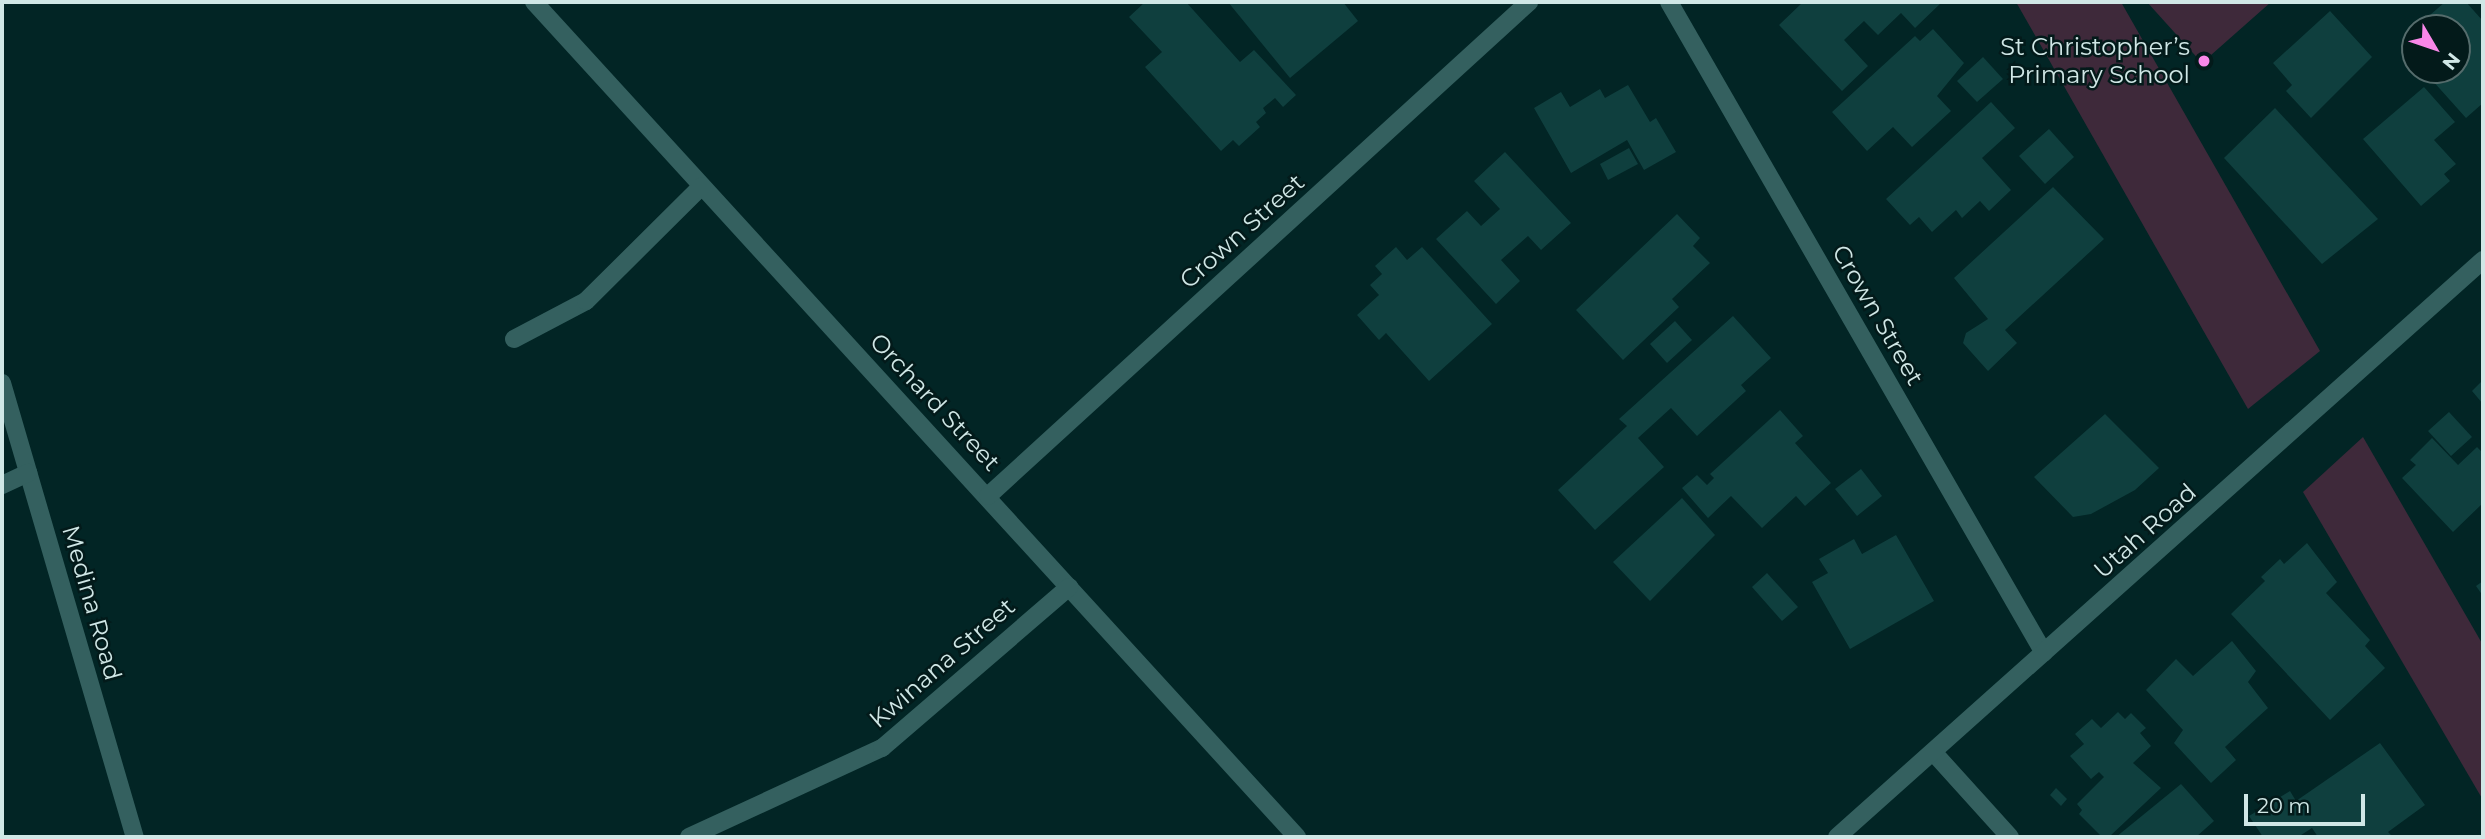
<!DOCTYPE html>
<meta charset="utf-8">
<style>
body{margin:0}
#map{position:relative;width:2485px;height:839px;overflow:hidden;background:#022525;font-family:Montserrat,sans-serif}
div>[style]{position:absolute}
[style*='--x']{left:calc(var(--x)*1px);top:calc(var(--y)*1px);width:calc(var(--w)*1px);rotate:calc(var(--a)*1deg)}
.green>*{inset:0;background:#3e293a}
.building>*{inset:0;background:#0f3f3e}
.minor>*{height:18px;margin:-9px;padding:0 9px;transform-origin:9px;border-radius:9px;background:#34605f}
.dots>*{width:19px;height:19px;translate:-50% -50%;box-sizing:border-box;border:4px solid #031a1a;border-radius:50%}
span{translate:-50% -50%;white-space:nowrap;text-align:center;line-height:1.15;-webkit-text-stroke:5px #031a1a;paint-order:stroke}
.poi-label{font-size:24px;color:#d0e7e6}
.right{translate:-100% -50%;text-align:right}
.street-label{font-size:24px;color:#d0e7e6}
.frame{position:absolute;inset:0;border:4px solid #d0e7e6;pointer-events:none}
.north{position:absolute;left:2401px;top:14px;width:70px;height:70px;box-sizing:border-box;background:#031a1a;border:2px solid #556c6c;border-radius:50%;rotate:129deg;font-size:19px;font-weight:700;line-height:28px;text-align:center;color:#d0e7e6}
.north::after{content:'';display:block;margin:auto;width:24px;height:32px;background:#f987e8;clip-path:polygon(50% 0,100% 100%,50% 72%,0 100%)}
.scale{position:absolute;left:2244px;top:794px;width:121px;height:32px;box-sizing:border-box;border:4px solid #d0e7e6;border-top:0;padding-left:9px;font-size:21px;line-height:24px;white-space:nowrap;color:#d0e7e6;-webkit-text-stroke:5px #031a1a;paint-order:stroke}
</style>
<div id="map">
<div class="green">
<i style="clip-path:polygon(2016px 2px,2121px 2px,2320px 351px,2248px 409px)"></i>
<i style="clip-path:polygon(2147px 2px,2271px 2px,2202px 63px)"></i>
<i style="clip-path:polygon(2363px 437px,2483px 645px,2483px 800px,2303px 492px)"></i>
</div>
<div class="building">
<i style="clip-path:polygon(1145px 2px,1186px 2px,1240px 62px,1254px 50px,1296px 95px,1283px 107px,1275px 98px,1263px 108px,1266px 113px,1256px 122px,1260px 127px,1239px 146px,1233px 140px,1221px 151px,1145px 67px,1162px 52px,1129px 17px)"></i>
<i style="clip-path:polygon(1228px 2px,1343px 2px,1358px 21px,1290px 78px)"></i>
<i style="clip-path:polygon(1803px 2px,1942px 2px,1915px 28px,1901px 13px,1878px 35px,1864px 21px,1844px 40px,1868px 66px,1842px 91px,1779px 25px)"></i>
<i style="clip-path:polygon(2445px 2px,2466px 2px,2483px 21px,2483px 103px,2466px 118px,2423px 70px,2457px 70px,2457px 28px,2415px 28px)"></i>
<i style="clip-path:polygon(2330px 11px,2372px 57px,2311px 118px,2286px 91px,2292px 85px,2273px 63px)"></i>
<i style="clip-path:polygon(1933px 29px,1964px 63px,1937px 96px,1951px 111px,1912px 147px,1893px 127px,1867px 151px,1832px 112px,1915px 36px,1920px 41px)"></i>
<i style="clip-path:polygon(2415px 33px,2415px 61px,2401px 45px)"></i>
<i style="clip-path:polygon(1983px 57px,2003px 79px,1977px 102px,1957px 81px)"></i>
<i style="clip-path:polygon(1628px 85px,1650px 122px,1656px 118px,1676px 152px,1644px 170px,1627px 140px,1571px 173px,1534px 108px,1561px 92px,1570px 107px,1600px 89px,1605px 98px)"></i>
<i style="clip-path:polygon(2424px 87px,2455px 122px,2434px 140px,2456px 164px,2444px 174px,2450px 181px,2421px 206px,2363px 139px)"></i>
<i style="clip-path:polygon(1991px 102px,2015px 128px,1982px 158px,2011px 190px,1989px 211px,1980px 201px,1962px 218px,1956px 210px,1932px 232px,1919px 217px,1910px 225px,1886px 199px)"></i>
<i style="clip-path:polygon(2275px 108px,2378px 219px,2322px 264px,2224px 158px)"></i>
<i style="clip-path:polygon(2049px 129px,2074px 157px,2045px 184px,2019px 156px)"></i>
<i style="clip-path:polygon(1629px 148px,1638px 164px,1608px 180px,1600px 164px)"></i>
<i style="clip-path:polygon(1505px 152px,1571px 223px,1541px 250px,1528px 236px,1501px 260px,1520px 281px,1496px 304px,1436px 239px,1467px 211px,1481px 226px,1500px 209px,1474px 181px)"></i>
<i style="clip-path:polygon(2053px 187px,2104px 239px,2005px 330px,2017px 343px,1988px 371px,1963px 343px,1966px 333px,1988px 319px,1954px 278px)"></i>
<i style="clip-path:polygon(1677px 214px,1700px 238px,1693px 246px,1710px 263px,1672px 299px,1679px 307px,1623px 360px,1576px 310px)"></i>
<i style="clip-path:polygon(1396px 247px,1407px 260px,1422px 247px,1492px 324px,1429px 381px,1386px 333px,1379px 340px,1357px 315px,1379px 295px,1370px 285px,1382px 274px,1375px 266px)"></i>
<i style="clip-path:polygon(1733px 316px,1771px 358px,1741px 385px,1746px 391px,1697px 436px,1671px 408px,1638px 438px,1664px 467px,1595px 530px,1558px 490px,1627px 426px,1619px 419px)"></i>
<i style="clip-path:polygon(1675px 321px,1692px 340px,1667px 363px,1650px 344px)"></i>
<i style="clip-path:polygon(2483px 380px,2483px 404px,2472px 391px)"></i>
<i style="clip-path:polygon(1780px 410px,1803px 436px,1795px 443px,1831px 483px,1805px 506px,1796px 496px,1762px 528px,1731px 496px,1708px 518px,1682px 488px,1697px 475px,1707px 485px,1714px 478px,1710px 474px)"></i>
<i style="clip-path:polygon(2449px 412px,2472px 437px,2451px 456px,2428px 431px)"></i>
<i style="clip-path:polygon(2105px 414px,2159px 468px,2135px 490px,2091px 514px,2073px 517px,2034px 477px)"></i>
<i style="clip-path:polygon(2432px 438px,2458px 465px,2477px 447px,2483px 453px,2483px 503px,2453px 532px,2402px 478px,2416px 465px,2410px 460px)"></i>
<i style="clip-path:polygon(1861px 469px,1882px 496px,1857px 516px,1835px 489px)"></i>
<i style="clip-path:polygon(1682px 498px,1715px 535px,1650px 601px,1613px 562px)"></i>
<i style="clip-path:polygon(1896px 535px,1934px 601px,1850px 649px,1812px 582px,1828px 573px,1819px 559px,1854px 539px,1862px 554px)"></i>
<i style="clip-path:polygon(2307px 543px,2337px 582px,2326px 593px,2370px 640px,2365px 646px,2385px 668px,2330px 720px,2231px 614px,2265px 581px,2261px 577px,2280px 559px,2284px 564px)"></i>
<i style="clip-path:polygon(1767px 573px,1798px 607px,1782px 621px,1752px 587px)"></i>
<i style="clip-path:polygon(2483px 581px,2483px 596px,2476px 586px)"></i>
<i style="clip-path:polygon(2232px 641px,2256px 671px,2248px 682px,2268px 708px,2225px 747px,2236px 760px,2211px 783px,2174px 743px,2183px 730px,2146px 690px,2176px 659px,2193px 676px)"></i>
<i style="clip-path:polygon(2118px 712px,2125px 719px,2131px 713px,2146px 728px,2140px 733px,2151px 746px,2133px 763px,2161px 788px,2109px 837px,2102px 837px,2079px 814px,2082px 810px,2077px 804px,2104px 777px,2099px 772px,2091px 779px,2070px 756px,2084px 744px,2075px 734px,2092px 719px,2101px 728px)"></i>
<i style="clip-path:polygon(2380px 743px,2425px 805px,2388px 832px,2393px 837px,2318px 837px,2312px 828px,2298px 837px,2263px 837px,2249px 816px,2290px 791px,2296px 801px)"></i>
<i style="clip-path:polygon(2181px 784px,2214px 821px,2196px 837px,2116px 837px)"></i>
<i style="clip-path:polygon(2056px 788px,2067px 799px,2061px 806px,2050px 795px)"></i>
</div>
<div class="minor">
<i style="--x:534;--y:2;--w:1131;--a:47.58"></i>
<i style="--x:1669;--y:2;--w:751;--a:60.06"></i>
<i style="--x:514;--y:339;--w:81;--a:-27.8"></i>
<i style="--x:586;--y:301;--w:163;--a:-44.8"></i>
<i style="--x:2;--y:383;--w:473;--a:73.7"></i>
<i style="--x:2;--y:485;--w:29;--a:-25"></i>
<i style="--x:988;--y:496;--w:733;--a:-42.4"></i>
<i style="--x:1934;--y:753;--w:113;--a:47.9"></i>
<i style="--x:689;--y:837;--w:213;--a:-24.8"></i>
<i style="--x:882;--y:748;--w:247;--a:-40.7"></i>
<i style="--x:1837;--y:837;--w:866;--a:-41.77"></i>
</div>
<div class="dots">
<i style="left:2204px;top:61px;background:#f987e8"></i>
</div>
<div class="poi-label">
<span class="right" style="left:2190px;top:61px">St Christopher’s<br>Primary School</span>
</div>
<div class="street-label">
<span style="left:1242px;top:231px;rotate:-42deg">Crown Street</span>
<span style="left:1878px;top:315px;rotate:60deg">Crown Street</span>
<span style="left:935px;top:402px;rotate:47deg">Orchard Street</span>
<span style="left:2145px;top:531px;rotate:-42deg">Utah Road</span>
<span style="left:92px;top:603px;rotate:74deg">Medina Road</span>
<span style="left:942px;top:663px;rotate:-41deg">Kwinana Street</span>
</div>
<div class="frame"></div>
<div class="north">N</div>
<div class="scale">20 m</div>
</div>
